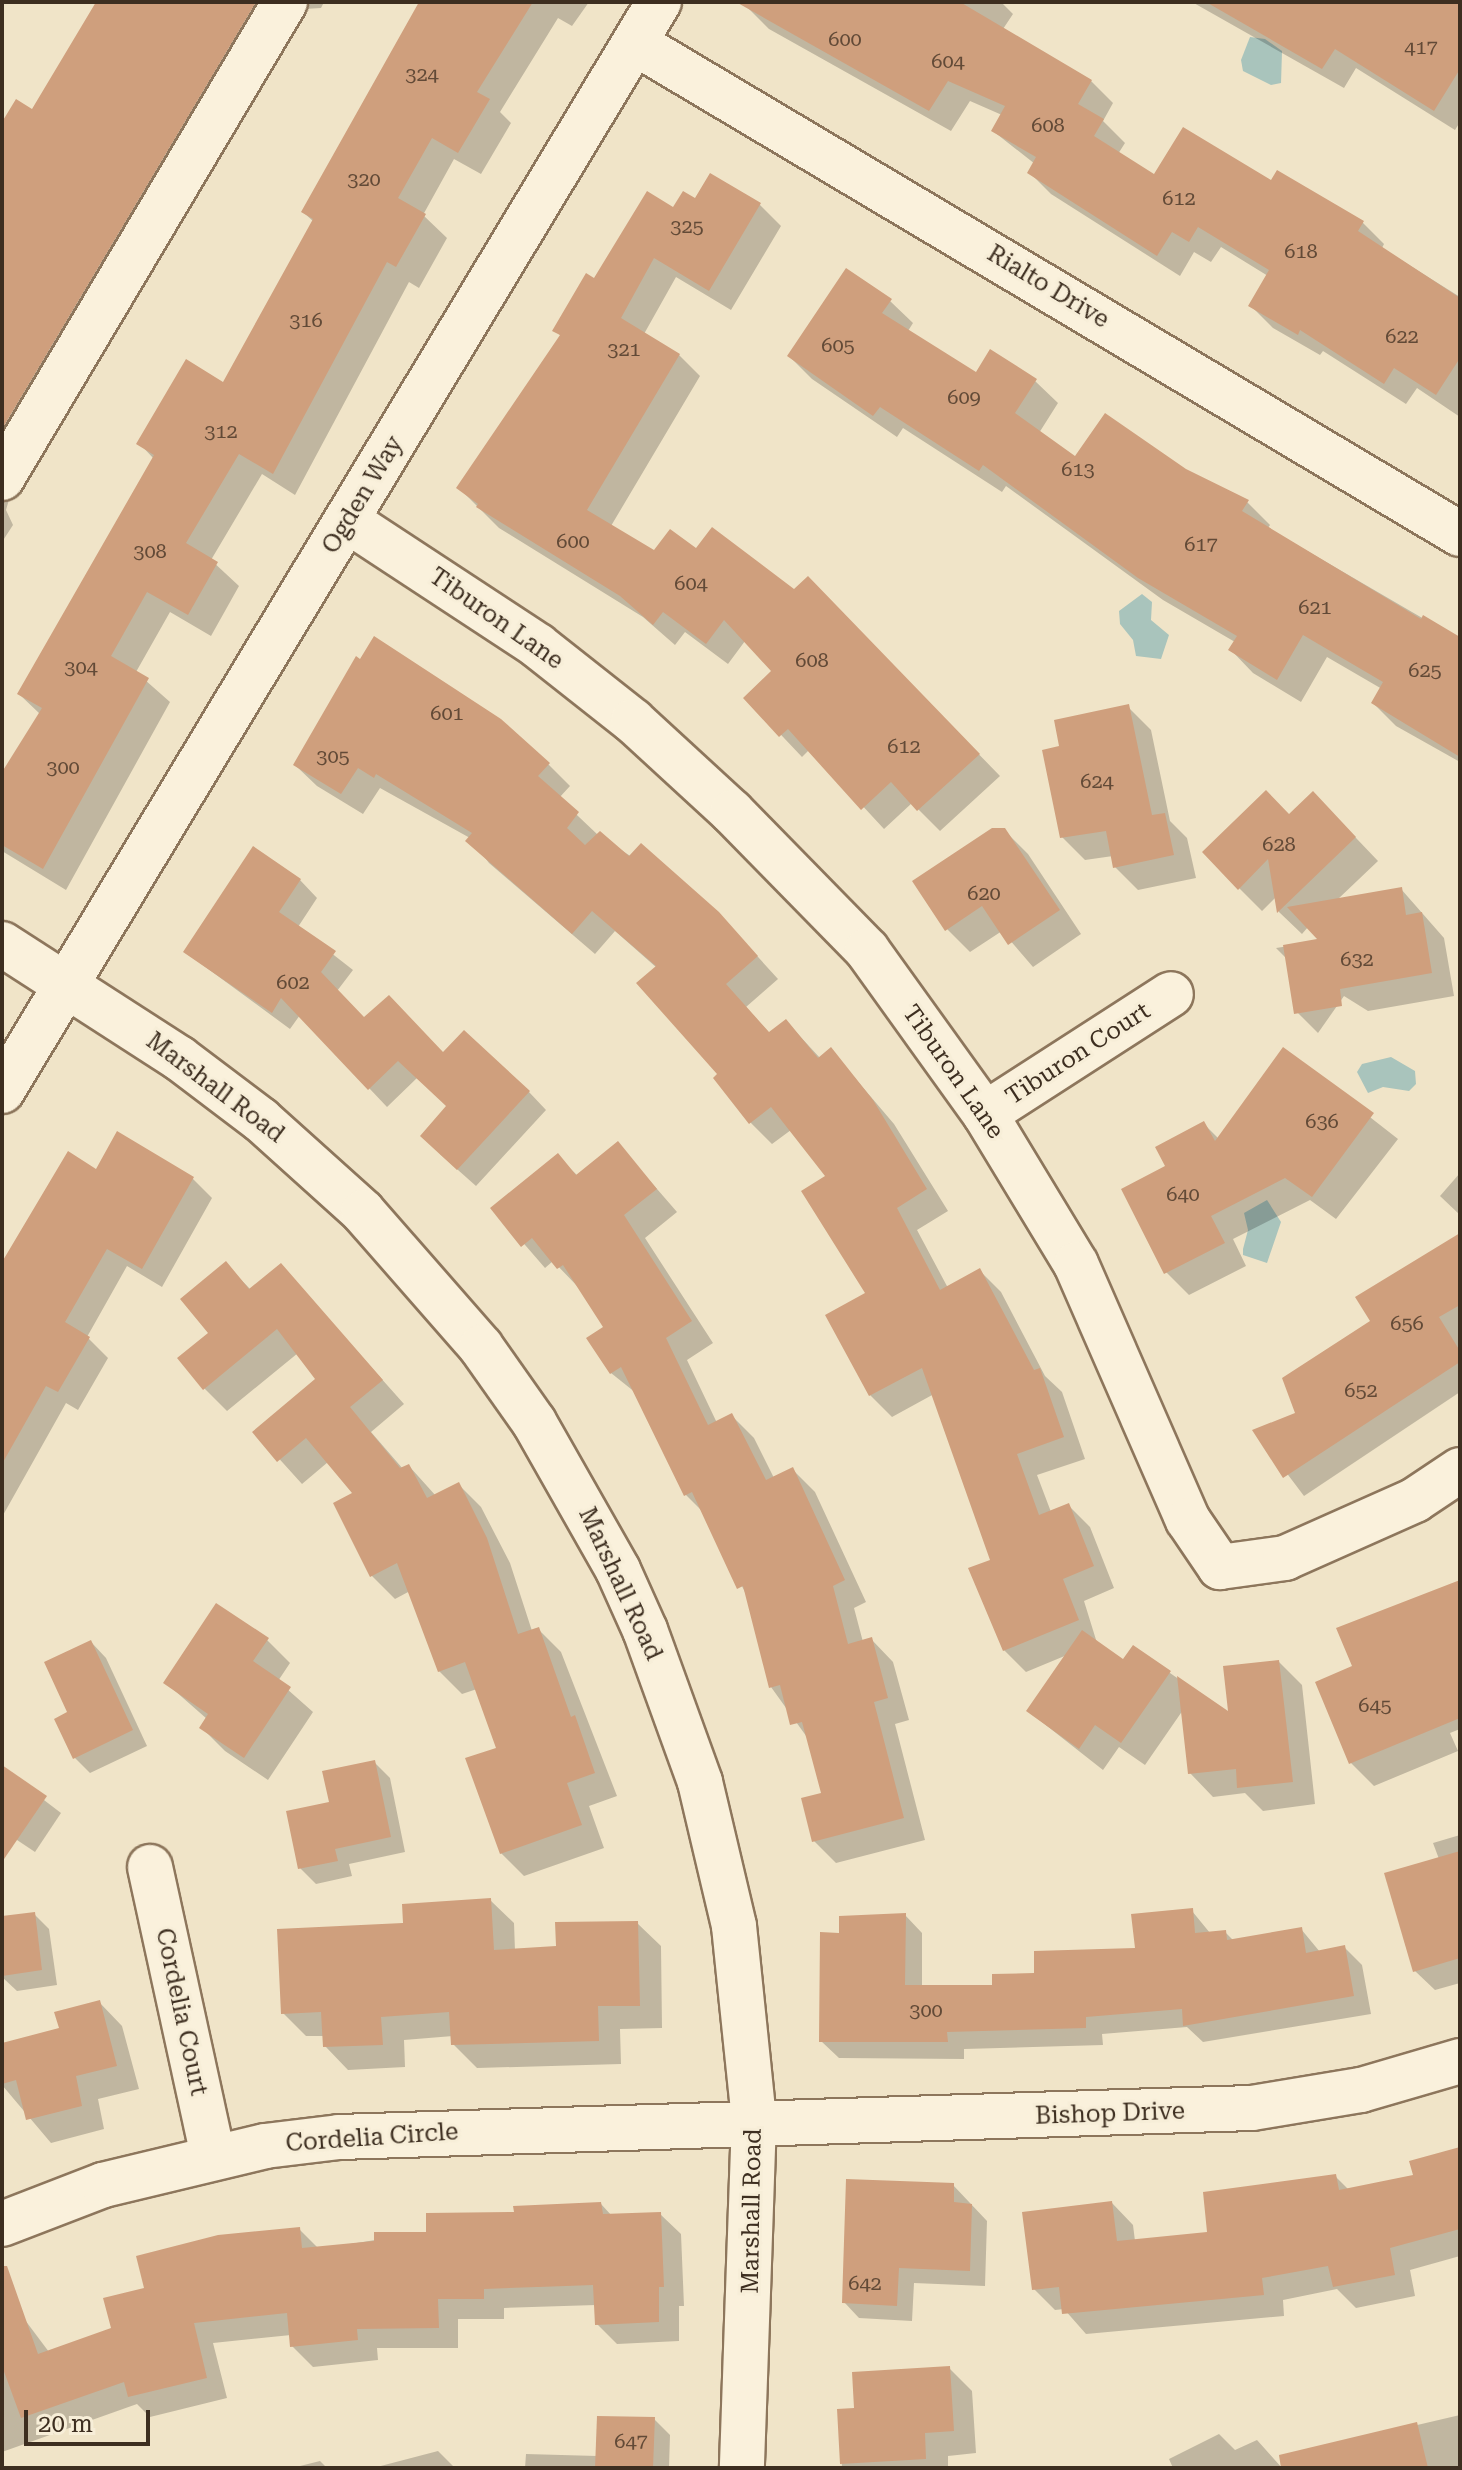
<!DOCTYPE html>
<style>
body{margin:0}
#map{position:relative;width:1462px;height:2470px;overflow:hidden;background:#f0e4c8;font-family:"Roboto Serif",serif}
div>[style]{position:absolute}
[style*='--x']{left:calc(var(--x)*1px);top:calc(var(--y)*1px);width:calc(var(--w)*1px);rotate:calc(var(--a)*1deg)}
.water>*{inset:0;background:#a9c4bc}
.shadow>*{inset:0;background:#0003}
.building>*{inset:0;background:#cf9f7d}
.roads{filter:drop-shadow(2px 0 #8d765c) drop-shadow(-2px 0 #8d765c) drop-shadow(0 2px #8d765c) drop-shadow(0 -2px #8d765c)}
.minor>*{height:44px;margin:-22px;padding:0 22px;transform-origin:22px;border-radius:22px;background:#faf1dc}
span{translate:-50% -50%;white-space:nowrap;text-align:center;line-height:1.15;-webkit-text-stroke:6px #f7eed8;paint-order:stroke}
.number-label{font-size:20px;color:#624a37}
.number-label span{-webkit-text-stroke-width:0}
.street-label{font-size:24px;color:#3d2e20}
.frame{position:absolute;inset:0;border:4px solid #3d2e20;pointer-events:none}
.scale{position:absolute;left:24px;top:2410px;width:126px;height:36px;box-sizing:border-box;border:4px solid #3d2e20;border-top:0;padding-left:10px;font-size:24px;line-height:28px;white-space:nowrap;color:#3d2e20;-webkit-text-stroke:6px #f7eed8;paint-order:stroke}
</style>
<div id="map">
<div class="water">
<i style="clip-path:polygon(1250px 37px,1265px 39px,1282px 51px,1281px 83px,1271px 85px,1243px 71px,1241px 60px)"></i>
<i style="clip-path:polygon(1142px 594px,1152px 602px,1151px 620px,1169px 635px,1161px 659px,1136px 656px,1133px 640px,1120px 624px,1119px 611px)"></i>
<i style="clip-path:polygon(1391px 1057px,1415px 1071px,1416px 1084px,1409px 1091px,1383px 1087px,1368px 1093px,1357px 1072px,1362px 1064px)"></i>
<i style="clip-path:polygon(1267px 1200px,1281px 1222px,1267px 1263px,1243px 1255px,1243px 1249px,1248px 1230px,1244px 1213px)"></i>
</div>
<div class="shadow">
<i style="clip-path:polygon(98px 2px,324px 2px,321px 8px,304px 9px,10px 496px,6px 510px,13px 525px,2px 542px,2px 126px,33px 111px)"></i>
<i style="clip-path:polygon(422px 2px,589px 2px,572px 26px,558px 18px,500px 112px,511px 123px,481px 174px,454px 159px,423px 215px,447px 238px,419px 288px,409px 282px,295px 495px,262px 474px,211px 560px,239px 586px,211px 636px,170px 612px,136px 672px,170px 702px,66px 890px,2px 851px,2px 776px,40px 714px,19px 694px,154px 459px,139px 443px,224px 384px,314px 222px,303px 212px)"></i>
<i style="clip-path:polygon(750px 2px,1001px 2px,1013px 14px,1003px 29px,1091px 81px,1113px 103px,1103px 121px,1125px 143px,1118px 154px,1155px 177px,1272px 183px,1363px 223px,1384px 244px,1382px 248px,1460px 297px,1460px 417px,1417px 388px,1406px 404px,1323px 351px,1320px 355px,1273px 328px,1251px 306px,1268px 276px,1221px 247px,1211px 262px,1194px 252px,1180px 276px,1051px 194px,1029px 172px,1035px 164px,993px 131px,1002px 115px,970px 101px,951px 131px,769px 29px,747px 7px)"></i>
<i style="clip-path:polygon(1192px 2px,1460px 2px,1460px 122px,1455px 130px,1356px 68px,1344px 88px)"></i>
<i style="clip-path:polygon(711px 175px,760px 205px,781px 226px,731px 310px,676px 277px,644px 334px,679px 355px,700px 376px,611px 526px,654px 553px,696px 551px,794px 592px,829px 600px,1000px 776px,940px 831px,912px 803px,884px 829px,810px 749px,802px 757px,746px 698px,774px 671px,745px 641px,728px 664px,685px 632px,675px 645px,643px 617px,499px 528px,459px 488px,561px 336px,555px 330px,595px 281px,674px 210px,696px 201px)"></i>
<i style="clip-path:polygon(890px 301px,913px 323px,908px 331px,976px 374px,1035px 381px,1058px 403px,1039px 433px,1076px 459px,1185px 470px,1247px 502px,1270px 525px,1268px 528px,1460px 640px,1460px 762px,1396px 726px,1373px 703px,1382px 689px,1327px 657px,1301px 702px,1253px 673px,1231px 650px,1235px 642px,1163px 600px,1006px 486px,1002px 492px,903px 428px,897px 437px,812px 379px,789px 356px)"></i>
<i style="clip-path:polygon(1128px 707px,1151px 730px,1170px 821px,1187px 838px,1196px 878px,1138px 890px,1115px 867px,1113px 856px,1085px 860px,1062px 837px,1062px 748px)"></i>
<i style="clip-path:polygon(548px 764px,570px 786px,559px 798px,598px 835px,718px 913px,778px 979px,746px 1007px,770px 1034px,786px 1021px,820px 1058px,831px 1050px,894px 1124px,948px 1211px,917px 1230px,948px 1288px,980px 1271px,1001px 1292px,1045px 1376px,1062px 1392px,1085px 1459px,1037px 1475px,1051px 1512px,1068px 1505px,1090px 1527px,1114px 1588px,1084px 1601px,1097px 1643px,1124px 1662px,1170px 1673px,1230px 1715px,1279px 1662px,1302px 1685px,1315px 1804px,1263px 1811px,1245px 1793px,1213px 1797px,1190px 1773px,1183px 1710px,1145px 1765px,1119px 1747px,1103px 1770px,1028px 1711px,1067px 1655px,1026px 1672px,1004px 1650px,992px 1561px,934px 1394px,892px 1417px,870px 1395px,867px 1294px,828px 1176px,791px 1130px,772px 1144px,751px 1123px,715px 1078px,720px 1075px,657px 968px,615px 931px,595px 954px,489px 863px,470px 838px,380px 788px,363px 814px,317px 786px,295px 765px)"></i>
<i style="clip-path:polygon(1289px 816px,1336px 817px,1378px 861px,1337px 900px,1401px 889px,1444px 938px,1454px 996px,1368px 1011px,1344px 996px,1318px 1033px,1296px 1011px,1287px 959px,1276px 948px,1321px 941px,1308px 927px,1302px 934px,1279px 912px,1276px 897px,1262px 911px,1239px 888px)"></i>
<i style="clip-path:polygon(1004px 830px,1028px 854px,1081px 934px,1033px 967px,1002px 931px,970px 952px,947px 929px)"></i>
<i style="clip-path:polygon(300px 880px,317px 898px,298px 927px,353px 970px,337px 991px,365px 1020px,529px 1092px,546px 1110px,476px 1186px,440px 1154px,449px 1107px,417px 1078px,387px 1107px,300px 1015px,290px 1029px,185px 952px)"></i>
<i style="clip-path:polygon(1284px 1050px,1398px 1139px,1336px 1219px,1310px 1200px,1233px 1239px,1246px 1266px,1189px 1295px,1166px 1272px,1167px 1167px,1204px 1124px,1219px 1139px)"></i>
<i style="clip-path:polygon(618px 1144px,677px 1212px,645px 1238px,713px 1343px,687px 1360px,717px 1423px,732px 1416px,754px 1438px,774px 1478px,793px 1470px,815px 1492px,866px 1602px,854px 1608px,863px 1642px,871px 1639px,893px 1662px,909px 1720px,895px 1724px,925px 1840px,836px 1863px,814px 1841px,823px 1795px,809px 1740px,771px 1687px,747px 1596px,705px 1514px,686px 1495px,636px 1393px,611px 1373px,605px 1328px,581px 1290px,553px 1261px,545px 1268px,493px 1208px,557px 1156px,578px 1176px)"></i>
<i style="clip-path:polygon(97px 1171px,192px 1178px,212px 1198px,162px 1287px,127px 1266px,87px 1337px,108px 1358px,78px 1410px,66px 1403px,2px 1517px,2px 1266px)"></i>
<i style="clip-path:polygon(1460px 1173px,1460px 1215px,1440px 1196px)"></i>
<i style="clip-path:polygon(1460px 1263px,1460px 1392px,1304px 1496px,1255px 1431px,1298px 1414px)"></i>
<i style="clip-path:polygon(226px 1264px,251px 1290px,281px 1266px,404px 1404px,371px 1432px,403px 1469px,409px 1466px,436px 1496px,458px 1484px,481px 1507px,510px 1563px,532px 1631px,538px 1629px,561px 1652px,617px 1796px,589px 1806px,604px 1848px,524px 1876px,501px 1853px,498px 1749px,477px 1689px,462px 1694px,439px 1671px,410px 1591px,395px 1599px,372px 1576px,355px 1494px,328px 1462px,302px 1484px,255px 1432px,318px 1379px,298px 1353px,227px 1411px,204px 1388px)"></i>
<i style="clip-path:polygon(1460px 1582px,1460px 1729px,1450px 1733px,1458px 1751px,1374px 1786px,1351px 1763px,1355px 1667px)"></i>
<i style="clip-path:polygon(267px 1640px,290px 1663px,278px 1681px,313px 1712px,268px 1780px,225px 1751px,202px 1728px,207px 1719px,166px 1683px)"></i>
<i style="clip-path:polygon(91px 1642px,106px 1658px,147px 1746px,90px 1773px,75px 1758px,69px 1713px)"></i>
<i style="clip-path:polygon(374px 1762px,390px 1778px,405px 1852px,349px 1864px,352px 1876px,316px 1884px,300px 1868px,331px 1803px)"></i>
<i style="clip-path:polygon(2px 1768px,61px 1813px,35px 1852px,2px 1830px)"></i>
<i style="clip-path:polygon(1460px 1835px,1460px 1983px,1435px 1990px,1415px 1971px,1439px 1859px,1433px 1843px)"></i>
<i style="clip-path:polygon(490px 1900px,514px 1923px,515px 1951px,558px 1948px,637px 1923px,661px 1946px,662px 2028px,620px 2029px,621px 2064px,477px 2068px,453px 2044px,453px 2036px,404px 2040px,405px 2067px,348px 2070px,325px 2046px,324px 2036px,306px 2036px,283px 2013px,406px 1925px)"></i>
<i style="clip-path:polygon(1192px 1911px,1210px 1933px,1225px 1932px,1234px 1941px,1301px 1929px,1320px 1952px,1345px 1948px,1362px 1965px,1371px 2014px,1203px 2042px,1187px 2027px,1102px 2034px,1103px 2045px,964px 2049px,964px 2059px,839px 2058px,821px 2041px,841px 1935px,905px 1915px,922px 1933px,922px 1987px,994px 1987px,1137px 1950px)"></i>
<i style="clip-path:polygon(34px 1914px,49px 1929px,57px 1985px,17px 1991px,2px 1977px,2px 1918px)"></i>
<i style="clip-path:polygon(99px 2002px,122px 2026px,139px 2089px,98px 2099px,104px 2129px,51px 2143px,2px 2085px,2px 2045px,61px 2030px)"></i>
<i style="clip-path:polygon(1460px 2149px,1460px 2256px,1410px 2270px,1415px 2296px,1356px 2308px,1337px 2289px,1283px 2300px,1284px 2316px,1086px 2334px,1064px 2309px,1055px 2310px,1034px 2289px,1112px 2203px,1133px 2225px,1135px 2241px,1209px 2234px,1335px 2176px,1349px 2190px,1416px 2177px)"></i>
<i style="clip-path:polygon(953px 2185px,987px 2221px,985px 2286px,914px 2283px,912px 2321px,859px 2318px,844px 2302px)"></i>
<i style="clip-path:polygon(601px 2204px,612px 2216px,660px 2214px,681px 2234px,684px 2306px,679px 2306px,679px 2341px,617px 2344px,597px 2324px,596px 2305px,504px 2308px,504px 2319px,458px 2319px,458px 2348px,377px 2348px,378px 2360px,313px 2367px,292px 2346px,291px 2335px,213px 2343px,227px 2398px,150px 2417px,137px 2404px,2px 2452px,2px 2327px,25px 2320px,49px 2352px,113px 2330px,146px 2290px,299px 2229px,319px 2249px)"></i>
<i style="clip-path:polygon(949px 2368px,972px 2391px,976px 2453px,948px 2456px,948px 2468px,842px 2468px,839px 2411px,856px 2410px)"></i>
<i style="clip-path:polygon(1460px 2415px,1460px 2468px,1342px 2468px,1336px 2444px)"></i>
<i style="clip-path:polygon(654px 2419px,670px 2435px,669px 2468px,525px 2468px,526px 2454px,597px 2456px)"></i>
<i style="clip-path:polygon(1219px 2434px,1235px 2450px,1257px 2440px,1282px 2468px,1173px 2468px,1169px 2459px)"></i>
<i style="clip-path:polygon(438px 2451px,455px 2468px,373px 2468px)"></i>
<i style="clip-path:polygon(320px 2461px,327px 2468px,292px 2468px)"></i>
</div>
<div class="building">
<i style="clip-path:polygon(96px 2px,256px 2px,2px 429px,2px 122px,16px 99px,32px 109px)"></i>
<i style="clip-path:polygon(419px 2px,533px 2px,477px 92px,490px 99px,458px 153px,432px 138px,398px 198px,426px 214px,396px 267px,387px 262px,273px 474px,239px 454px,186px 543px,218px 562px,188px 615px,147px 592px,111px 656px,149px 678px,43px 869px,2px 845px,2px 772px,42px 708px,17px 694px,154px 455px,136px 444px,186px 359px,223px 382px,313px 219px,301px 212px)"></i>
<i style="clip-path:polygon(736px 2px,960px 2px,1092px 80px,1078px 104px,1104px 119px,1094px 136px,1154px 174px,1183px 127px,1271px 180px,1277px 170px,1364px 221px,1358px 231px,1460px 298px,1460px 358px,1436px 395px,1394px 368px,1384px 384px,1300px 330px,1298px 335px,1248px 306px,1269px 270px,1198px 227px,1189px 242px,1172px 232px,1157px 256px,1027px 173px,1036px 157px,991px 131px,1005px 106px,948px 81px,929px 111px)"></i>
<i style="clip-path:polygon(1206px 2px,1460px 2px,1460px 69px,1434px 111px,1335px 49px,1322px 69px)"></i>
<i style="clip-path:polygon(710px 173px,761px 203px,709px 291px,654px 258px,621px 318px,680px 354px,587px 510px,654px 550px,670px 529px,696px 548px,712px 527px,794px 589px,808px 576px,980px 754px,917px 811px,891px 782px,861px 810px,788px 729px,779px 737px,743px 698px,771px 671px,724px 620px,706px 644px,663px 612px,653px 625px,620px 596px,476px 507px,478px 504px,456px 488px,560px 335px,552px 331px,586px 273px,594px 278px,647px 191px,673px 207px,683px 191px,695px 198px)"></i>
<i style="clip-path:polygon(846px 268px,892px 299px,882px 313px,976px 372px,990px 349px,1037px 379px,1015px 413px,1075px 456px,1105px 413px,1186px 469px,1249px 500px,1242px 511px,1421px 619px,1423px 615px,1460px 637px,1460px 757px,1371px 703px,1383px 682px,1303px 635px,1277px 680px,1228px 650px,1237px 636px,1138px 578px,983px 465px,979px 471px,880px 407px,873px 416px,787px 356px)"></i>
<i style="clip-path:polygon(374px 636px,501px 719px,550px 763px,538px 776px,579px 812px,567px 828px,585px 845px,600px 831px,629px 856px,641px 843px,719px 912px,758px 956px,726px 984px,769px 1032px,786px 1019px,818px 1058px,831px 1047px,873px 1100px,927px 1189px,897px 1208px,940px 1290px,980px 1268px,1034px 1370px,1040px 1368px,1064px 1437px,1017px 1454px,1039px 1515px,1069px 1503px,1094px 1566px,1063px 1579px,1079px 1620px,1003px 1651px,968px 1568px,990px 1560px,922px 1368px,869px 1396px,825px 1315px,865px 1293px,801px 1191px,825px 1176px,771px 1107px,749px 1124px,713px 1078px,717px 1074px,636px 983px,656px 966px,592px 911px,572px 934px,465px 841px,472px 833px,376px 774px,374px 778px,358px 768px,341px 794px,293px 765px,356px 656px,360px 659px)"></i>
<i style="clip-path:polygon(1129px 704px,1152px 815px,1165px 813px,1174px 855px,1113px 868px,1106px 831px,1060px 838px,1042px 750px,1059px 746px,1054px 720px)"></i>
<i style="clip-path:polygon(1266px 790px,1289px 814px,1313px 791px,1356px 837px,1277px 913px,1268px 859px,1238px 890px,1202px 852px)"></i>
<i style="clip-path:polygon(992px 828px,1005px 828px,1060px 910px,1008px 945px,982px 906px,945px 931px,912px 881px)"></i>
<i style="clip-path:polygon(253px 846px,301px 879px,279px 912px,336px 951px,321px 972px,364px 1017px,389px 995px,443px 1052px,464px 1030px,530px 1091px,457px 1170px,420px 1136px,446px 1106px,398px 1061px,368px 1090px,281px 998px,272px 1013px,183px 952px)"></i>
<i style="clip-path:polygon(1402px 887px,1406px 915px,1422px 912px,1432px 973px,1340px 989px,1342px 1006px,1294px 1014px,1283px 945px,1317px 939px,1287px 907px)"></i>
<i style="clip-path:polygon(1283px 1047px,1374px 1113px,1312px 1197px,1285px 1178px,1211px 1216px,1225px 1243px,1164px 1274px,1121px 1189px,1165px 1166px,1155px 1147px,1204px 1121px,1215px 1141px)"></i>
<i style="clip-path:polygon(117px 1131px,194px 1177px,142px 1269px,107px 1249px,65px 1322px,90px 1337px,58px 1392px,46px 1386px,2px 1464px,2px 1262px,68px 1151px,96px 1169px)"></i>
<i style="clip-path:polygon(618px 1141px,657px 1189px,624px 1215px,692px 1321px,666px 1338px,708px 1425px,732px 1413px,766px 1480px,793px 1467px,845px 1580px,833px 1586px,848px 1644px,872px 1637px,888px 1698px,874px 1702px,904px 1818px,812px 1842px,801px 1798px,821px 1793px,802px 1722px,790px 1725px,780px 1685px,769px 1688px,743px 1586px,737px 1589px,692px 1492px,684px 1496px,621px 1367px,610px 1374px,586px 1338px,603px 1327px,563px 1265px,557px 1269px,532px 1238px,521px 1247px,490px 1208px,558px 1153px,576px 1175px)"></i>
<i style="clip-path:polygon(1460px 1233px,1460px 1305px,1439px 1317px,1460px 1351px,1460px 1362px,1283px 1478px,1252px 1430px,1295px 1413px,1282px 1378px,1370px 1321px,1355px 1297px)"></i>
<i style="clip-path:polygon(226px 1261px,249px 1289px,281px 1263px,383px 1380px,350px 1407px,400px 1468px,409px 1464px,427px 1498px,459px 1482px,487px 1538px,518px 1634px,539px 1627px,571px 1717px,575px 1715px,595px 1773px,567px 1783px,582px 1825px,500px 1854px,465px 1758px,496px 1748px,465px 1662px,438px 1672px,397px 1563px,370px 1577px,333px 1503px,352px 1493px,306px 1438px,277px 1462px,252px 1432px,315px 1379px,277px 1329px,203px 1390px,177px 1358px,208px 1333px,180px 1299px)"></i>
<i style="clip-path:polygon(1460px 1580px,1460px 1718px,1349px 1764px,1315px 1682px,1352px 1666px,1336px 1628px)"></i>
<i style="clip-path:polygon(216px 1603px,269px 1638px,253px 1661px,291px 1687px,244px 1758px,199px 1728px,208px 1714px,163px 1683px)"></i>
<i style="clip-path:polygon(1082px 1630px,1123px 1659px,1133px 1645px,1171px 1671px,1121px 1743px,1095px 1725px,1079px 1749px,1026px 1711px)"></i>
<i style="clip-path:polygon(91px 1640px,133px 1730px,73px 1759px,54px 1719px,67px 1712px,44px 1662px)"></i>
<i style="clip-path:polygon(1279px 1660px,1293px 1782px,1237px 1788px,1236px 1769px,1188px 1774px,1177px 1676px,1228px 1711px,1223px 1666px)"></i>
<i style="clip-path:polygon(375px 1760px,391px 1837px,335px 1849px,338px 1861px,298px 1869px,286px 1811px,329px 1802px,322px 1771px)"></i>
<i style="clip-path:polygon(2px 1765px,47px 1796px,2px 1862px)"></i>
<i style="clip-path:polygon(1460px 1851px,1460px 1958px,1413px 1972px,1384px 1873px)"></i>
<i style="clip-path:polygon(491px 1898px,494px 1950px,556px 1946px,555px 1922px,638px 1921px,640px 2006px,598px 2006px,599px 2041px,451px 2045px,449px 2012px,381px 2017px,383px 2045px,323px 2047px,321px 2012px,281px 2014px,277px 1929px,403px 1923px,402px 1904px)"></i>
<i style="clip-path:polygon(1193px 1908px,1195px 1933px,1226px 1930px,1227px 1940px,1302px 1927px,1306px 1953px,1345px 1945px,1354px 1996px,1183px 2026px,1182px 2009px,1086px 2017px,1086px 2028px,947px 2032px,948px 2042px,819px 2042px,820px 1932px,839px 1933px,839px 1916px,906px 1913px,905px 1985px,992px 1985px,992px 1974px,1034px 1973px,1034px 1951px,1135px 1948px,1131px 1914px)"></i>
<i style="clip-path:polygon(35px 1912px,42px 1970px,2px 1976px,2px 1916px)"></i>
<i style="clip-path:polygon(100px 2000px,117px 2066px,76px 2076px,82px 2106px,26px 2120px,16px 2080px,2px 2084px,2px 2043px,59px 2028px,54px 2012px)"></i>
<i style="clip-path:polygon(1460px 2147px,1460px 2229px,1390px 2248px,1395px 2275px,1333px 2287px,1328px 2266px,1262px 2278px,1264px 2295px,1062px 2314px,1059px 2287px,1032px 2290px,1022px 2212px,1112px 2201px,1117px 2241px,1207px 2232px,1203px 2192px,1336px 2174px,1339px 2190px,1413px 2175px,1409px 2161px)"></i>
<i style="clip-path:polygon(846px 2179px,954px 2183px,954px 2202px,972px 2204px,970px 2271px,899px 2268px,897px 2306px,842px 2303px)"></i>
<i style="clip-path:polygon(601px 2202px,603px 2214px,661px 2212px,664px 2287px,659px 2287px,659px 2322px,595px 2325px,593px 2285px,484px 2289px,484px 2299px,438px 2299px,439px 2328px,357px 2329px,358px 2340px,290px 2347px,287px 2313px,194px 2323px,207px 2378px,128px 2397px,124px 2382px,21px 2418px,2px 2366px,2px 2266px,7px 2266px,38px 2354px,111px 2328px,103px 2298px,144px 2288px,136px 2256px,218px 2235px,300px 2227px,302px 2248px,374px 2241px,374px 2232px,426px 2232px,426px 2213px,514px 2212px,513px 2206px)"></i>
<i style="clip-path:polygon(950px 2366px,954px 2431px,925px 2433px,926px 2459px,840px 2464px,837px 2409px,854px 2408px,852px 2372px)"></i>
<i style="clip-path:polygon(597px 2416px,655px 2417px,653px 2468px,595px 2468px)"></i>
<i style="clip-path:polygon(1417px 2422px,1428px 2468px,1281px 2468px,1279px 2455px)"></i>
</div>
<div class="roads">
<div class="minor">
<i style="--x:635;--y:43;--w:960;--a:30.76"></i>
<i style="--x:2;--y:478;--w:554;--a:-59.27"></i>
<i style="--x:348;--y:521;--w:227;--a:33.3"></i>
<i style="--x:538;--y:646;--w:121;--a:38.3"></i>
<i style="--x:633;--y:721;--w:134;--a:42.6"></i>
<i style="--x:732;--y:812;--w:193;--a:45.6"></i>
<i style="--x:867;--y:950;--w:202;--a:54.3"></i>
<i style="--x:985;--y:1114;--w:175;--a:58.8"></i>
<i style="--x:1076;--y:1264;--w:279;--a:66.4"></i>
<i style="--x:1188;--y:1520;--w:57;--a:55.8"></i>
<i style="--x:1220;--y:1567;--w:66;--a:-7.9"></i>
<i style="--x:1285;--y:1558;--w:142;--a:-24"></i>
<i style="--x:1415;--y:1500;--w:54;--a:-33.7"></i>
<i style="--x:2;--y:944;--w:211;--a:32.8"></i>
<i style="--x:179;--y:1058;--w:103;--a:37.1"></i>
<i style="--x:261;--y:1120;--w:137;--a:42"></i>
<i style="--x:363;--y:1212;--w:179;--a:48.8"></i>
<i style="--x:481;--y:1347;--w:92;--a:54.8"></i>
<i style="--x:534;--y:1422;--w:170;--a:60.4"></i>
<i style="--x:618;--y:1570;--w:66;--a:65.8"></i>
<i style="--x:645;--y:1630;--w:162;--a:70.1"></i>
<i style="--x:700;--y:1782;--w:148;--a:76.7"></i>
<i style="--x:734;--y:1926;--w:195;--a:84.1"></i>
<i style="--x:754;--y:2120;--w:348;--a:92"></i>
<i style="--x:2;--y:1091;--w:1272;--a:-58.9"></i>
<i style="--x:985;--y:1114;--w:221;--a:-32.8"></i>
<i style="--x:150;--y:1867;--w:297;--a:77.7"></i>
<i style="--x:2;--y:2224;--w:108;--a:-21.1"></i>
<i style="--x:103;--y:2185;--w:167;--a:-13.5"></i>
<i style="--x:265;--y:2146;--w:75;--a:-6.9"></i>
<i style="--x:339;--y:2137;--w:913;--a:-1.82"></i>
<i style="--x:1252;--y:2108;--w:110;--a:-9.4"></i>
<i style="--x:1361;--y:2090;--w:103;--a:-16.3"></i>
</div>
</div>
<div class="number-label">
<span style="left:845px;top:39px">600</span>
<span style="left:1421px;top:47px">417</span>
<span style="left:948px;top:61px">604</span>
<span style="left:422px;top:74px">324</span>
<span style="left:1048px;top:125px">608</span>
<span style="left:364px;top:179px">320</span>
<span style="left:1179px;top:198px">612</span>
<span style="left:687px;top:226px">325</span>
<span style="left:1301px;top:251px">618</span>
<span style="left:306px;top:320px">316</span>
<span style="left:1402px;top:336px">622</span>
<span style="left:838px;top:345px">605</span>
<span style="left:624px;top:349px">321</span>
<span style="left:964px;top:397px">609</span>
<span style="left:221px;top:431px">312</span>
<span style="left:1078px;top:469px">613</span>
<span style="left:573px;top:541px">600</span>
<span style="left:1201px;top:544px">617</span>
<span style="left:150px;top:551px">308</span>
<span style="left:691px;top:583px">604</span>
<span style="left:1315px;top:607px">621</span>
<span style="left:812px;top:660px">608</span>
<span style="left:81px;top:667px">304</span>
<span style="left:1425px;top:670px">625</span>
<span style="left:447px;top:713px">601</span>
<span style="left:904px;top:746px">612</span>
<span style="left:333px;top:756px">305</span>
<span style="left:63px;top:767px">300</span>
<span style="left:1097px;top:781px">624</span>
<span style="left:1279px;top:844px">628</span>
<span style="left:984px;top:893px">620</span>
<span style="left:1357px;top:959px">632</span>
<span style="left:293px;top:982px">602</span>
<span style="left:1322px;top:1121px">636</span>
<span style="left:1183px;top:1194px">640</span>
<span style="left:1407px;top:1323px">656</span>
<span style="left:1361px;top:1390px">652</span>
<span style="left:1375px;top:1705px">645</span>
<span style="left:926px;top:2010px">300</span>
<span style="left:865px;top:2283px">642</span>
<span style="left:631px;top:2441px">647</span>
</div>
<div class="street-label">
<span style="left:1048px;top:287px;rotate:31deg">Rialto Drive</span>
<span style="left:363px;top:495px;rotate:-59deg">Ogden Way</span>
<span style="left:496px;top:619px;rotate:35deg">Tiburon Lane</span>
<span style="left:1078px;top:1054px;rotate:-33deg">Tiburon Court</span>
<span style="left:953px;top:1072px;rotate:55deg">Tiburon Lane</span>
<span style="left:215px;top:1088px;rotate:37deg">Marshall Road</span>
<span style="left:620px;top:1584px;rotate:65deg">Marshall Road</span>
<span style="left:181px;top:2012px;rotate:78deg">Cordelia Court</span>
<span style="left:1110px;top:2114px;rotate:-2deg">Bishop Drive</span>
<span style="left:372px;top:2138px;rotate:-4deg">Cordelia Circle</span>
<span style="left:752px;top:2211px;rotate:-89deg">Marshall Road</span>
</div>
<div class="frame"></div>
<div class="scale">20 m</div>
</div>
